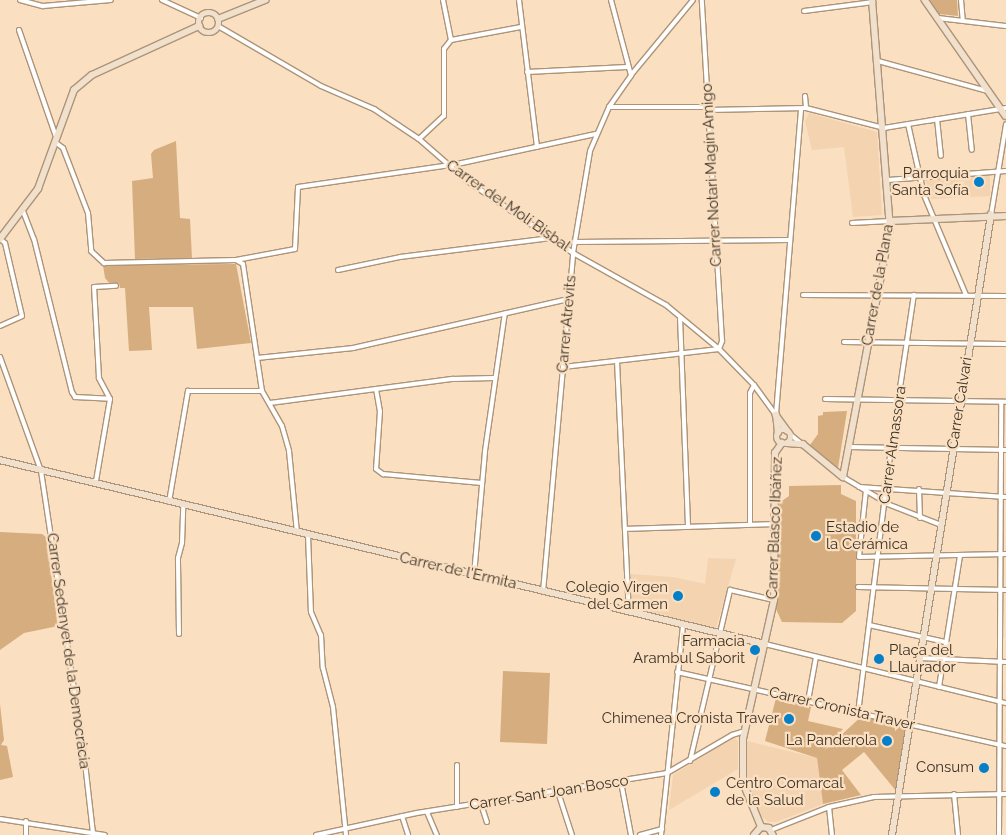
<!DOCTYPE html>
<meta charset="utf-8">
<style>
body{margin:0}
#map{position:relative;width:1006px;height:835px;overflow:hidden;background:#fadfc1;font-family:Raleway,sans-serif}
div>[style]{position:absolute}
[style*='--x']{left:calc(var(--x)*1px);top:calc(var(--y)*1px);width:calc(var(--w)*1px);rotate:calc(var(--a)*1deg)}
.built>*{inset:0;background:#f3d3b0}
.green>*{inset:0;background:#d6ad7f}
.roads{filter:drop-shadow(1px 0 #ad9478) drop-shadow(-1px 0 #ad9478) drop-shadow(0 1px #ad9478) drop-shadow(0 -1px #ad9478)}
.street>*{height:4px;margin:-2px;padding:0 2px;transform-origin:2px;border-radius:2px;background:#fff}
.secondary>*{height:5.5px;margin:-2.75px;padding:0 2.75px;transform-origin:2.75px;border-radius:2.75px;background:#f1e0cc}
.secondary>.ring{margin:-2.75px;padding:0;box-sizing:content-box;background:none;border:5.5px solid #f1e0cc;border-radius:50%}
.dots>*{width:14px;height:14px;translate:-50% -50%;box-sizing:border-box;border:2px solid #fadfc1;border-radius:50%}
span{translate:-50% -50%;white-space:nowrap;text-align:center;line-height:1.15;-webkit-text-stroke:4.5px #fadfc1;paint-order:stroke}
.poi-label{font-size:15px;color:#3d3327}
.right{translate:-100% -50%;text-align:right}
.left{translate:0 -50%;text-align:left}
.street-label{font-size:15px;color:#3d3327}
</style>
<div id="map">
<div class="built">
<i style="clip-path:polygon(809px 113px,877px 132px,882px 215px,853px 217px,844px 147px,812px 150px,805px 121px)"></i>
<i style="clip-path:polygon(990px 176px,990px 196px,931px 199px,925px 179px)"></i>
<i style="clip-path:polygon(708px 558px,736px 559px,716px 628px,631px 607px,631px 574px,673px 577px,705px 584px)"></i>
<i style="clip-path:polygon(733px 737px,738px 741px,738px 769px,669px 810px,673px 775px)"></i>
<i style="clip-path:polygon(747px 741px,817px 758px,823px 804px,776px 822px,768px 822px,761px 816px,746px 782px)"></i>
</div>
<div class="green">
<i style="clip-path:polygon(930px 0,957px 0,958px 16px,939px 14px)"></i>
<i style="clip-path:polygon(176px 141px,180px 218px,190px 219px,192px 258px,135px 259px,132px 181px,153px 178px,151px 154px,154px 150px)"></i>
<i style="clip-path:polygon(236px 264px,251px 343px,197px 349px,193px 307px,149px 307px,152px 350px,129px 351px,125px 288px,120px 288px,119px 283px,110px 284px,105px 278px,103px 265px)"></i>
<i style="clip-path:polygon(847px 411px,838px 468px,810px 445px,818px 434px,818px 416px,823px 415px,823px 412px)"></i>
<i style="clip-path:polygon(841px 485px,841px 494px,856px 501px,856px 611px,842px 623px,782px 622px,775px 607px,776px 505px,789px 496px,789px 486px)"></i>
<i style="clip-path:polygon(0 532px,42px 534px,46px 537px,58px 626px,24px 633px,0 650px)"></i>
<i style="clip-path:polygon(503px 671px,550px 673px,547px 744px,500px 742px)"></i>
<i style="clip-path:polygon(776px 698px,811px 707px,808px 721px,843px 729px,824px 751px,864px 714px,907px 726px,897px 792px,864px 752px,842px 770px,861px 795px,823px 804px,817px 758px,765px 741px)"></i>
<i style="clip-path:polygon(0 704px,4px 740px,1px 745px,7px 746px,13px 777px,0 780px)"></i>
</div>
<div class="roads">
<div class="street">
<i style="--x:20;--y:0;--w:24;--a:15"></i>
<i style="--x:43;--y:6;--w:68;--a:-5"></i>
<i style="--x:162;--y:0;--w:43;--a:24.8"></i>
<i style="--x:519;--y:0;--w:148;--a:83"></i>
<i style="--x:611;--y:0;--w:78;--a:75.1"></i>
<i style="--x:961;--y:0;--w:21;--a:85"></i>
<i style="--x:804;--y:11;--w:70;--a:-7.4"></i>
<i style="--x:938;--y:18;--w:68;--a:6.7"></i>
<i style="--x:218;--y:26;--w:119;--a:30.2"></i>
<i style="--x:321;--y:86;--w:58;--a:23.5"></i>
<i style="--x:374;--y:109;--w:54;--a:33.7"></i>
<i style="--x:419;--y:139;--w:62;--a:41.1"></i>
<i style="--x:466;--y:180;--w:130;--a:34.3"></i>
<i style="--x:573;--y:253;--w:107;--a:29.2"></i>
<i style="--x:666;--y:305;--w:69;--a:39.7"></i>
<i style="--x:719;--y:349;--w:50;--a:45.8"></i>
<i style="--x:754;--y:385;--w:37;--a:54"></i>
<i style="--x:19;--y:30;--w:113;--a:70.9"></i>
<i style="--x:451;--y:40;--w:71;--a:-10.5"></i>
<i style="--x:878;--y:61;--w:114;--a:15.3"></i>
<i style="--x:527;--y:72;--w:100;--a:-2.9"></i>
<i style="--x:805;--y:96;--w:12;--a:85"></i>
<i style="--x:609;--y:107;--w:99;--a:0"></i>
<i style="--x:708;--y:110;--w:98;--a:-1.2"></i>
<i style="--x:806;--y:108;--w:81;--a:14.4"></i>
<i style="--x:884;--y:128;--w:124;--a:-9.3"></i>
<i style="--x:968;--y:114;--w:36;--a:84"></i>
<i style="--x:937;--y:119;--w:37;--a:84"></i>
<i style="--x:908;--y:124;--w:73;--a:77.3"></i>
<i style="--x:924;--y:195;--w:108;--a:67.2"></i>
<i style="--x:419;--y:139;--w:34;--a:-43"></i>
<i style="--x:444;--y:116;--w:67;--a:-90"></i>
<i style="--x:444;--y:49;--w:11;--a:-52"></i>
<i style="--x:451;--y:40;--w:41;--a:-101.3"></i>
<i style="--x:55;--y:142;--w:10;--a:37"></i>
<i style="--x:63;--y:148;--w:70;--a:69"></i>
<i style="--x:88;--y:213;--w:38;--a:85"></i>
<i style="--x:91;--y:251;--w:18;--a:43"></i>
<i style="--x:104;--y:263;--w:132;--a:-1.3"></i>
<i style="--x:236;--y:260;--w:60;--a:-10.6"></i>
<i style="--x:295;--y:249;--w:62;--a:-87.2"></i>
<i style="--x:298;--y:187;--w:161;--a:-8.2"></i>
<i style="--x:457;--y:164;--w:142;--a:-12.2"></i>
<i style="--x:888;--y:180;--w:118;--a:-4.4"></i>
<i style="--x:23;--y:211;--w:30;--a:69"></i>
<i style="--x:34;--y:239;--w:158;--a:76.1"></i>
<i style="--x:72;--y:392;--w:6;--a:59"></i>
<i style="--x:75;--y:397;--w:35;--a:3"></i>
<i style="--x:991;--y:215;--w:92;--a:-80.6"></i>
<i style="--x:852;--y:223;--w:38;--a:-3"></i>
<i style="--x:574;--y:242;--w:215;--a:-0.5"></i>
<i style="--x:236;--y:260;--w:8;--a:30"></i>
<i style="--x:243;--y:264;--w:128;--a:81.5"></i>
<i style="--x:262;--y:391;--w:40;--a:60.3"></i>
<i style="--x:282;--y:426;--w:26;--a:74"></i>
<i style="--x:289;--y:451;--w:82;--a:84.4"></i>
<i style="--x:338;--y:270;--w:63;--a:-11.8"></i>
<i style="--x:400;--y:257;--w:152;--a:-7.2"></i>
<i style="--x:803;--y:295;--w:203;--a:0.3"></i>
<i style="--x:680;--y:317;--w:210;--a:87.8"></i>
<i style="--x:0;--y:326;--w:24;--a:-24"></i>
<i style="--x:22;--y:316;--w:75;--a:-103.1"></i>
<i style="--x:5;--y:243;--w:6;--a:-141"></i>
<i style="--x:844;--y:342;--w:162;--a:0.7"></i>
<i style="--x:0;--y:357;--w:121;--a:70.2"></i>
<i style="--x:41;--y:471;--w:295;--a:81.4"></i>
<i style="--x:85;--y:763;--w:70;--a:83.5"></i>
<i style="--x:257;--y:358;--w:97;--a:-5.9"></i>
<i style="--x:353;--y:348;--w:221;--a:-12.8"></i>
<i style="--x:617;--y:361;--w:251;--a:87.3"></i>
<i style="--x:563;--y:367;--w:157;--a:-6.6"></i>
<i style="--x:719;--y:349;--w:9;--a:-69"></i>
<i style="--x:722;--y:341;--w:342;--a:-93.4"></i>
<i style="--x:376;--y:389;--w:22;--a:80"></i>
<i style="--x:380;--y:411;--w:58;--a:93.9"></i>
<i style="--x:376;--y:469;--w:9;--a:36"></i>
<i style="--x:383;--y:474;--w:99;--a:5.2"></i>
<i style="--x:825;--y:399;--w:181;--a:0.9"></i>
<i style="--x:270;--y:403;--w:185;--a:-7.5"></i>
<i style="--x:453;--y:379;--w:41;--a:-1.4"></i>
<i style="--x:776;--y:414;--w:305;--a:-85.3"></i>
<i style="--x:791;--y:435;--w:13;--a:39"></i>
<i style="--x:849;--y:447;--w:157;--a:1.1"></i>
<i style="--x:843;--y:477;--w:49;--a:30.8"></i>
<i style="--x:93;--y:481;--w:3;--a:0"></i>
<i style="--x:96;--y:481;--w:83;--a:-80.3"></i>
<i style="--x:110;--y:399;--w:24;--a:-118"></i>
<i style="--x:99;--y:378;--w:91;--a:-93.1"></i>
<i style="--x:94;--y:287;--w:22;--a:-3"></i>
<i style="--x:859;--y:487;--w:147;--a:3.9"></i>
<i style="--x:919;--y:489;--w:29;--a:88"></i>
<i style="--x:866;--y:490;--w:67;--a:96"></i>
<i style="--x:859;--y:557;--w:147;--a:-1.2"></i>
<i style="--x:169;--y:502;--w:113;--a:-80.3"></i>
<i style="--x:188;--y:391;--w:74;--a:0"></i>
<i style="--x:885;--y:503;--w:60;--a:21.4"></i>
<i style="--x:750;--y:524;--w:131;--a:-90"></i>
<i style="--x:750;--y:393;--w:9;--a:-63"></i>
<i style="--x:625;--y:529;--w:149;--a:-1.9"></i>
<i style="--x:308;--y:535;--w:77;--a:87.8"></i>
<i style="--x:311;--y:612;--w:25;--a:67"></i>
<i style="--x:321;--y:635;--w:33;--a:87"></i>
<i style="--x:323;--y:668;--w:40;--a:75.6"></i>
<i style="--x:333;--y:707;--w:129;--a:84.2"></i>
<i style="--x:474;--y:575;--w:124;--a:-84.9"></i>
<i style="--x:485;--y:451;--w:139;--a:-81.8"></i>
<i style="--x:858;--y:587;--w:148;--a:1.2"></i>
<i style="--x:543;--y:592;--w:340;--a:-84.9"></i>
<i style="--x:573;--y:253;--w:103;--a:-80.5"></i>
<i style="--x:590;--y:151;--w:48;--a:-66.6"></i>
<i style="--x:609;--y:107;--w:39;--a:-55"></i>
<i style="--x:631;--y:75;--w:97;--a:-50.4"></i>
<i style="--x:869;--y:625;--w:78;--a:12.6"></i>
<i style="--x:179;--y:634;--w:76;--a:-90.8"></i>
<i style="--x:178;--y:558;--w:16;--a:-75"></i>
<i style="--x:182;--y:543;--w:38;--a:-88"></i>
<i style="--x:765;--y:644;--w:248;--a:13.8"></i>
<i style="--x:920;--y:658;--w:86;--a:2.7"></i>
<i style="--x:677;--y:672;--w:337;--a:12.7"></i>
<i style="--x:939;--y:687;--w:133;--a:-80.9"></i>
<i style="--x:808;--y:701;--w:45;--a:-79.7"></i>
<i style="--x:858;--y:713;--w:267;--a:-82.9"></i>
<i style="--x:891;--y:448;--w:155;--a:-81.5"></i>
<i style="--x:690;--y:761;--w:176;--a:-76.8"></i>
<i style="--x:730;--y:590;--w:45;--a:12.8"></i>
<i style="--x:457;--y:765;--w:42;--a:90"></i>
<i style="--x:621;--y:782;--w:54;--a:79.3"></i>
<i style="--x:558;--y:792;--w:45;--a:72"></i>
<i style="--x:954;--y:794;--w:41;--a:84.4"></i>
<i style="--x:481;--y:804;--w:19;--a:72"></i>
<i style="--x:829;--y:807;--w:28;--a:84"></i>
<i style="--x:427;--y:812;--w:25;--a:67"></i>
<i style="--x:402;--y:816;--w:20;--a:72"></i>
<i style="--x:0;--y:819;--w:106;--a:8.7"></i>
<i style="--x:771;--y:830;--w:62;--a:-21.6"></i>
<i style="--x:829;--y:807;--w:46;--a:-12.5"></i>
<i style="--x:874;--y:797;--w:132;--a:-1.3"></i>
<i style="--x:26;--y:835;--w:14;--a:-90"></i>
<i style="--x:316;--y:835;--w:103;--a:-12.3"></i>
<i style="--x:417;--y:813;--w:253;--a:-9.1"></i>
<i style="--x:667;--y:773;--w:75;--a:-30.3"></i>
<i style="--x:732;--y:735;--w:14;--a:-17"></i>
<i style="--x:640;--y:835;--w:23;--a:-15"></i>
<i style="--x:661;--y:835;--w:212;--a:-84"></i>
<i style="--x:999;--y:835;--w:433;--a:-89.7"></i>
</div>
<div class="secondary">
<i style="--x:925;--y:0;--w:141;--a:55.1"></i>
<i class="ring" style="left:199px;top:13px;width:14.5px;height:14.5px"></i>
<i style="--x:218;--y:19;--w:51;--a:-22"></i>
<i style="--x:890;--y:221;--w:116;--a:-2.5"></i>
<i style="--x:0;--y:239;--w:63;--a:-52.8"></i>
<i style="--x:38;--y:189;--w:105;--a:-70"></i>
<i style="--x:74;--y:90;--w:23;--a:-40"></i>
<i style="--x:92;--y:75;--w:118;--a:-24.6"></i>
<i class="ring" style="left:777px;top:430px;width:8.5px;height:8.5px"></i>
<i style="--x:778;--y:433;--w:18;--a:-96"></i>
<i style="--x:776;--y:415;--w:19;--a:54"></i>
<i style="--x:787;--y:443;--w:16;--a:4"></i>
<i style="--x:803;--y:444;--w:52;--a:39.5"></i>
<i style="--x:843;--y:477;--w:252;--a:-79.3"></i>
<i style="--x:890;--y:229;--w:230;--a:-94.5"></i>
<i style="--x:0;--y:460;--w:787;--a:13.52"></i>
<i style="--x:761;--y:827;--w:48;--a:-112.2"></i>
<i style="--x:743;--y:783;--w:44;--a:-90"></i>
<i style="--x:743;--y:739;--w:142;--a:-77.4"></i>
<i style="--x:774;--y:600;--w:147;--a:-89.6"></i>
<i style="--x:775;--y:453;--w:12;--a:-55"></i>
<i style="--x:754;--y:835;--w:11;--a:-49"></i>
<i style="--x:761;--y:827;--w:8;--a:7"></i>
<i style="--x:769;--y:828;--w:8;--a:60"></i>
<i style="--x:892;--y:835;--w:628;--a:-80.93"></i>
</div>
</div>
<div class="dots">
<i style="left:979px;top:182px;background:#057fc8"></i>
<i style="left:816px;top:536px;background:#057fc8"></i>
<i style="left:678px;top:596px;background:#057fc8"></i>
<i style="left:755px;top:650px;background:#057fc8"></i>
<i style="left:879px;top:659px;background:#057fc8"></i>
<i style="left:789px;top:719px;background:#057fc8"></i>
<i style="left:887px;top:741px;background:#057fc8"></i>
<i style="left:984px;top:768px;background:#057fc8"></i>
<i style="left:715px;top:792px;background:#057fc8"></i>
</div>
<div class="poi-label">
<span class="right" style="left:969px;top:182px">Parroquia<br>Santa Sofía</span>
<span class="left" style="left:826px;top:536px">Estadio de<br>la Cerámica</span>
<span class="right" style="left:668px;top:596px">Colegio Virgen<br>del Carmen</span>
<span class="right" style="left:745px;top:650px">Farmacia<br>Arambul Saborit</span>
<span class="left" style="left:889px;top:659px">Plaça del<br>Llaurador</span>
<span class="right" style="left:779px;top:719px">Chimenea Cronista Traver</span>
<span class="right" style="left:877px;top:741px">La Panderola</span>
<span class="right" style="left:974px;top:768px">Consum</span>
<span class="left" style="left:726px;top:792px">Centro Comarcal<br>de la Salud</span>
</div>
<div class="street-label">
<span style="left:712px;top:175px;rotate:-93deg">Carrer Notari Magín Amigo</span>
<span style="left:508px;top:206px;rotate:35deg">Carrer del Molí Bisbal</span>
<span style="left:878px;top:285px;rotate:-80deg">Carrer de la Plana</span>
<span style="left:567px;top:324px;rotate:-85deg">Carrer Atrevits</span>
<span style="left:960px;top:403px;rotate:-81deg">Carrer Calvari</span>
<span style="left:893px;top:445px;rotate:-82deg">Carrer Almassora</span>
<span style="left:775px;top:528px;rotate:-88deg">Carrer Blasco Ibáñez</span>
<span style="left:458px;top:571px;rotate:13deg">Carrer de l'Ermita</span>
<span style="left:68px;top:651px;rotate:82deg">Carrer Sedenyet de la Democràcia</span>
<span style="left:842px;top:709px;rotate:13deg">Carrer Cronista Traver</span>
<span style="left:549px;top:793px;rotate:-9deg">Carrer Sant Joan Bosco</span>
</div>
</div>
